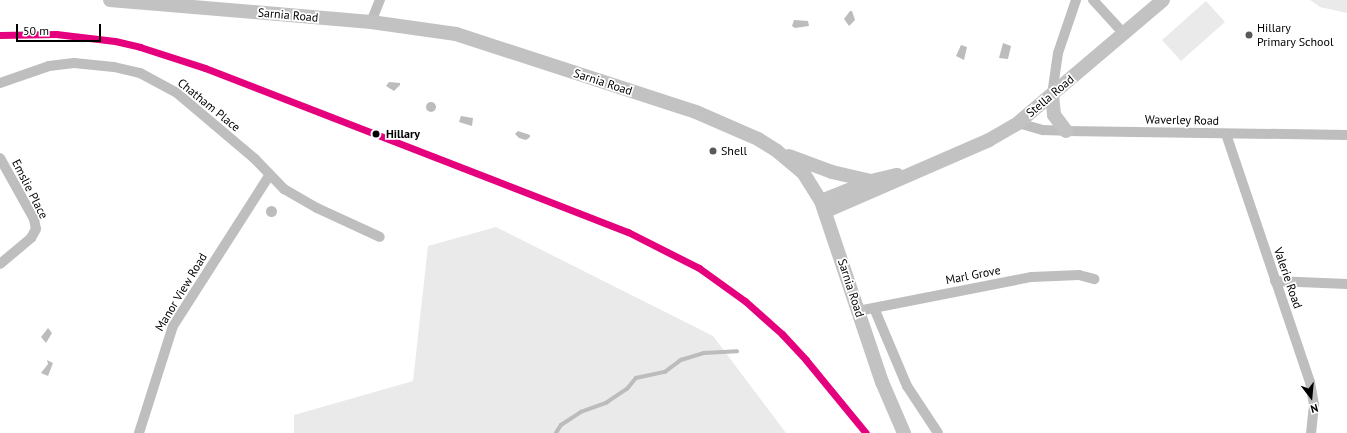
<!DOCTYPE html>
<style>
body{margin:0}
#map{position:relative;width:1347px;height:433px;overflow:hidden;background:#fff;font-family:"PT Sans",sans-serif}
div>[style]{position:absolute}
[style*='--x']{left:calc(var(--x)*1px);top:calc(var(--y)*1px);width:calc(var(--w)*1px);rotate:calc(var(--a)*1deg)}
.green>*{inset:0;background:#eaeaea}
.water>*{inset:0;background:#bcbcbc}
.round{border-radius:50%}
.stream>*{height:3.5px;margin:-1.75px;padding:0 1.75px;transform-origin:1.75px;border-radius:1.75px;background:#bcbcbc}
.street>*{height:10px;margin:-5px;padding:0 5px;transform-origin:5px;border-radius:5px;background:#bebebe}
.secondary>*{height:14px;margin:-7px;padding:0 7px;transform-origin:7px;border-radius:7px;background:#c2c2c2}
.rail-1>*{height:7px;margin:-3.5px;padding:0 3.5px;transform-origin:3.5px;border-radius:3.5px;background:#e5007d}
.dots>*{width:11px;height:11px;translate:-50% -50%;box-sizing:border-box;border:2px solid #fff;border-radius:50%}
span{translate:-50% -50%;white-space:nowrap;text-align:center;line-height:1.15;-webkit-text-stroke:3.5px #fff;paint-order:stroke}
.street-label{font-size:12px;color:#000}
.poi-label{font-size:12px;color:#000}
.left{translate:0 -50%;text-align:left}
.stop-label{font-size:12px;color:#000;font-weight:700}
.north{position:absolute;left:1291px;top:377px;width:40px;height:40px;-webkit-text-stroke:3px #fff;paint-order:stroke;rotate:164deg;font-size:11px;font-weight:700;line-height:16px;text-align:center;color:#000}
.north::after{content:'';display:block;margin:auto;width:14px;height:18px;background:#000;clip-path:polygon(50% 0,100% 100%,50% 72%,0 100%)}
.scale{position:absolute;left:16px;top:24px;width:85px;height:18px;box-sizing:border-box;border:2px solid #000;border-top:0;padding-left:5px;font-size:12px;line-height:14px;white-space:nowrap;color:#000;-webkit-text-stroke:3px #fff;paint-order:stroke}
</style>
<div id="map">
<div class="green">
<i style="clip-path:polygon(1310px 0,1347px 0,1347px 13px,1320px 7px)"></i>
<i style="clip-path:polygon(1206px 1px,1225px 22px,1181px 61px,1162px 40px)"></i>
<i style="clip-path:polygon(496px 227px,713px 336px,786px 433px,294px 433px,294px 415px,413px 381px,428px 246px)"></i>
</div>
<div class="water">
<i style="clip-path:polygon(850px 11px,852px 11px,855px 20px,849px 26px,844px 19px)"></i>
<i style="clip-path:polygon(794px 20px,808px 21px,809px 26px,795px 28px,792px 26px)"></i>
<i style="clip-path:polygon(1003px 43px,1011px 46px,1008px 59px,999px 58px)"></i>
<i style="clip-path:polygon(961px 45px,967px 47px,964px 60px,956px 56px)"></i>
<i style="clip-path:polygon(389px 82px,400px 83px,400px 85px,394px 91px,386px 86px)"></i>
<i class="round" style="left:426px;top:102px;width:10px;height:10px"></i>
<i style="clip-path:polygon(461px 116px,473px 118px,472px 126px,459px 122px)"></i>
<i style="clip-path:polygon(518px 131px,530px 135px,530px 137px,526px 140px,519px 138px,515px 134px)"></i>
<i class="round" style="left:265.5px;top:205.5px;width:11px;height:11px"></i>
<i style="clip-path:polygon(48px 328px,52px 333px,46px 343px,41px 337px)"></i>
<i style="clip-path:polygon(47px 360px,53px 363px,48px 376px,41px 373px,48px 364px)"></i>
</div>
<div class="stream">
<i style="--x:556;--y:433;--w:9;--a:-58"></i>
<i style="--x:561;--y:425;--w:24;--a:-33"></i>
<i style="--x:581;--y:412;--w:27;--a:-20"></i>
<i style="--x:606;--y:403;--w:25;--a:-34"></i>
<i style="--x:627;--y:389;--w:14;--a:-51"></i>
<i style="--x:636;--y:378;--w:30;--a:-12"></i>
<i style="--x:665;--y:372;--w:20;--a:-37"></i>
<i style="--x:681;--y:360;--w:24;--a:-17"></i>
<i style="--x:704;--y:353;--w:33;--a:-3"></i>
</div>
<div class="street">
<i style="--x:1093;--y:0;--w:46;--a:47.6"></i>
<i style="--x:371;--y:22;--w:24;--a:-68"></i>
<i style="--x:0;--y:83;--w:52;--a:-19.1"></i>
<i style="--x:49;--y:66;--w:25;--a:-7"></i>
<i style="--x:74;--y:63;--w:40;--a:5.7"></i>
<i style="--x:114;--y:67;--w:27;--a:13"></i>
<i style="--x:140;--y:73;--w:42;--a:28.4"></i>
<i style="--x:177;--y:93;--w:102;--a:40.2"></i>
<i style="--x:255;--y:159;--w:42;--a:46"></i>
<i style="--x:284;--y:189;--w:38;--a:30"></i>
<i style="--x:317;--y:208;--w:69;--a:24.7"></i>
<i style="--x:1052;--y:95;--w:42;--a:-81.9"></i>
<i style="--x:1058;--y:53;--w:56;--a:-71.2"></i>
<i style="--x:1018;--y:123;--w:26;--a:16"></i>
<i style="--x:1043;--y:130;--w:23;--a:2"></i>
<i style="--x:1066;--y:131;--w:281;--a:0.8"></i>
<i style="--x:1226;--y:134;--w:262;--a:71.3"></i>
<i style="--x:1310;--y:382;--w:23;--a:80"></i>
<i style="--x:1314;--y:405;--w:28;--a:96"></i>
<i style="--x:0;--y:158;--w:70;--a:60.9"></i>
<i style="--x:34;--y:219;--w:10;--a:79"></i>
<i style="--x:36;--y:229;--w:10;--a:119"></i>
<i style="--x:31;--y:238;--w:40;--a:140"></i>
<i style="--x:1275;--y:281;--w:72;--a:2.4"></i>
<i style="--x:874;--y:308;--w:85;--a:67.1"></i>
<i style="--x:907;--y:386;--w:56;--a:56.6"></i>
<i style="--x:858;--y:311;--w:177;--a:-11.1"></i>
<i style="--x:1032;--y:277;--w:47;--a:-2.4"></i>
<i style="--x:1079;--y:275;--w:16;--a:15"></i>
<i style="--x:139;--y:433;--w:112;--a:-72.4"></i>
<i style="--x:173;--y:326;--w:178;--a:-57.4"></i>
</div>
<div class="secondary">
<i style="--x:110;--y:0;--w:262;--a:4.8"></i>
<i style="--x:371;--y:22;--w:86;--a:8"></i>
<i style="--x:456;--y:34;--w:252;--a:18"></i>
<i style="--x:696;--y:112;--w:68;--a:23.5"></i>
<i style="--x:758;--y:139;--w:22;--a:32"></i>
<i style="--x:777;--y:151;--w:35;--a:40"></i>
<i style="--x:804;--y:174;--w:32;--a:58"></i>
<i style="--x:821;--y:201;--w:191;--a:71.4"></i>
<i style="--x:882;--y:382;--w:56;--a:66.7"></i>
<i style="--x:1052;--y:95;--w:20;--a:84"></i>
<i style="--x:1054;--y:115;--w:20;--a:53"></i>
<i style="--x:789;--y:156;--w:46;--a:20.4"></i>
<i style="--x:832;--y:172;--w:40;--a:13"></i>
<i style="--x:821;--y:201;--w:54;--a:-21.8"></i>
<i style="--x:871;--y:181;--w:27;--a:-13"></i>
<i style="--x:826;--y:211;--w:178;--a:-23.5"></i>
<i style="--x:989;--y:140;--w:34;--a:-30"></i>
<i style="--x:1018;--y:123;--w:190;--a:-40.3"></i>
</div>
<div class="rail-1">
<i style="--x:0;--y:35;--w:56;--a:-1"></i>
<i style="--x:56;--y:34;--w:59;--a:6.8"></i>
<i style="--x:115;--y:41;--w:26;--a:13"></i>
<i style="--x:140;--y:47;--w:68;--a:17.9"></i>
<i style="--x:205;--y:68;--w:454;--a:21.2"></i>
<i style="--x:628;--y:232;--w:80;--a:26.9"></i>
<i style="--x:699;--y:268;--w:57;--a:35.7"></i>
<i style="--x:745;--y:301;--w:50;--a:41.7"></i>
<i style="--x:782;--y:334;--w:35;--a:47"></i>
<i style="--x:806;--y:360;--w:94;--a:50.6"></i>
</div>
<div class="dots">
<i style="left:1249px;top:35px;background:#595959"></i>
<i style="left:376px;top:134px;background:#000"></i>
<i style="left:713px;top:151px;background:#595959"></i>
</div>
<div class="street-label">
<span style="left:288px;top:15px;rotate:5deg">Sarnia Road</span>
<span style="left:603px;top:82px;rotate:18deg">Sarnia Road</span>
<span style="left:1050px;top:96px;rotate:-40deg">Stella Road</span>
<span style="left:209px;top:105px;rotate:39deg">Chatham Place</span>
<span style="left:1182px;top:120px;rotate:1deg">Waverley Road</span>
<span style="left:30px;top:189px;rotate:63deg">Emslie Place</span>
<span style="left:973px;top:275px;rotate:-11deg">Marl Grove</span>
<span style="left:1288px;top:278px;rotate:71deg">Valerie Road</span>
<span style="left:851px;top:288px;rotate:72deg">Sarnia Road</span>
<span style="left:181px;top:292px;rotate:-59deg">Manor View Road</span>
</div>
<div class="poi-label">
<span class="left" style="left:1257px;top:35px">Hillary<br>Primary School</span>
<span class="left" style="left:721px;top:151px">Shell</span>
</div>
<div class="stop-label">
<span class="left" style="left:386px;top:134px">Hillary</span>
</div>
<div class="north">N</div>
<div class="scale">50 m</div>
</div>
